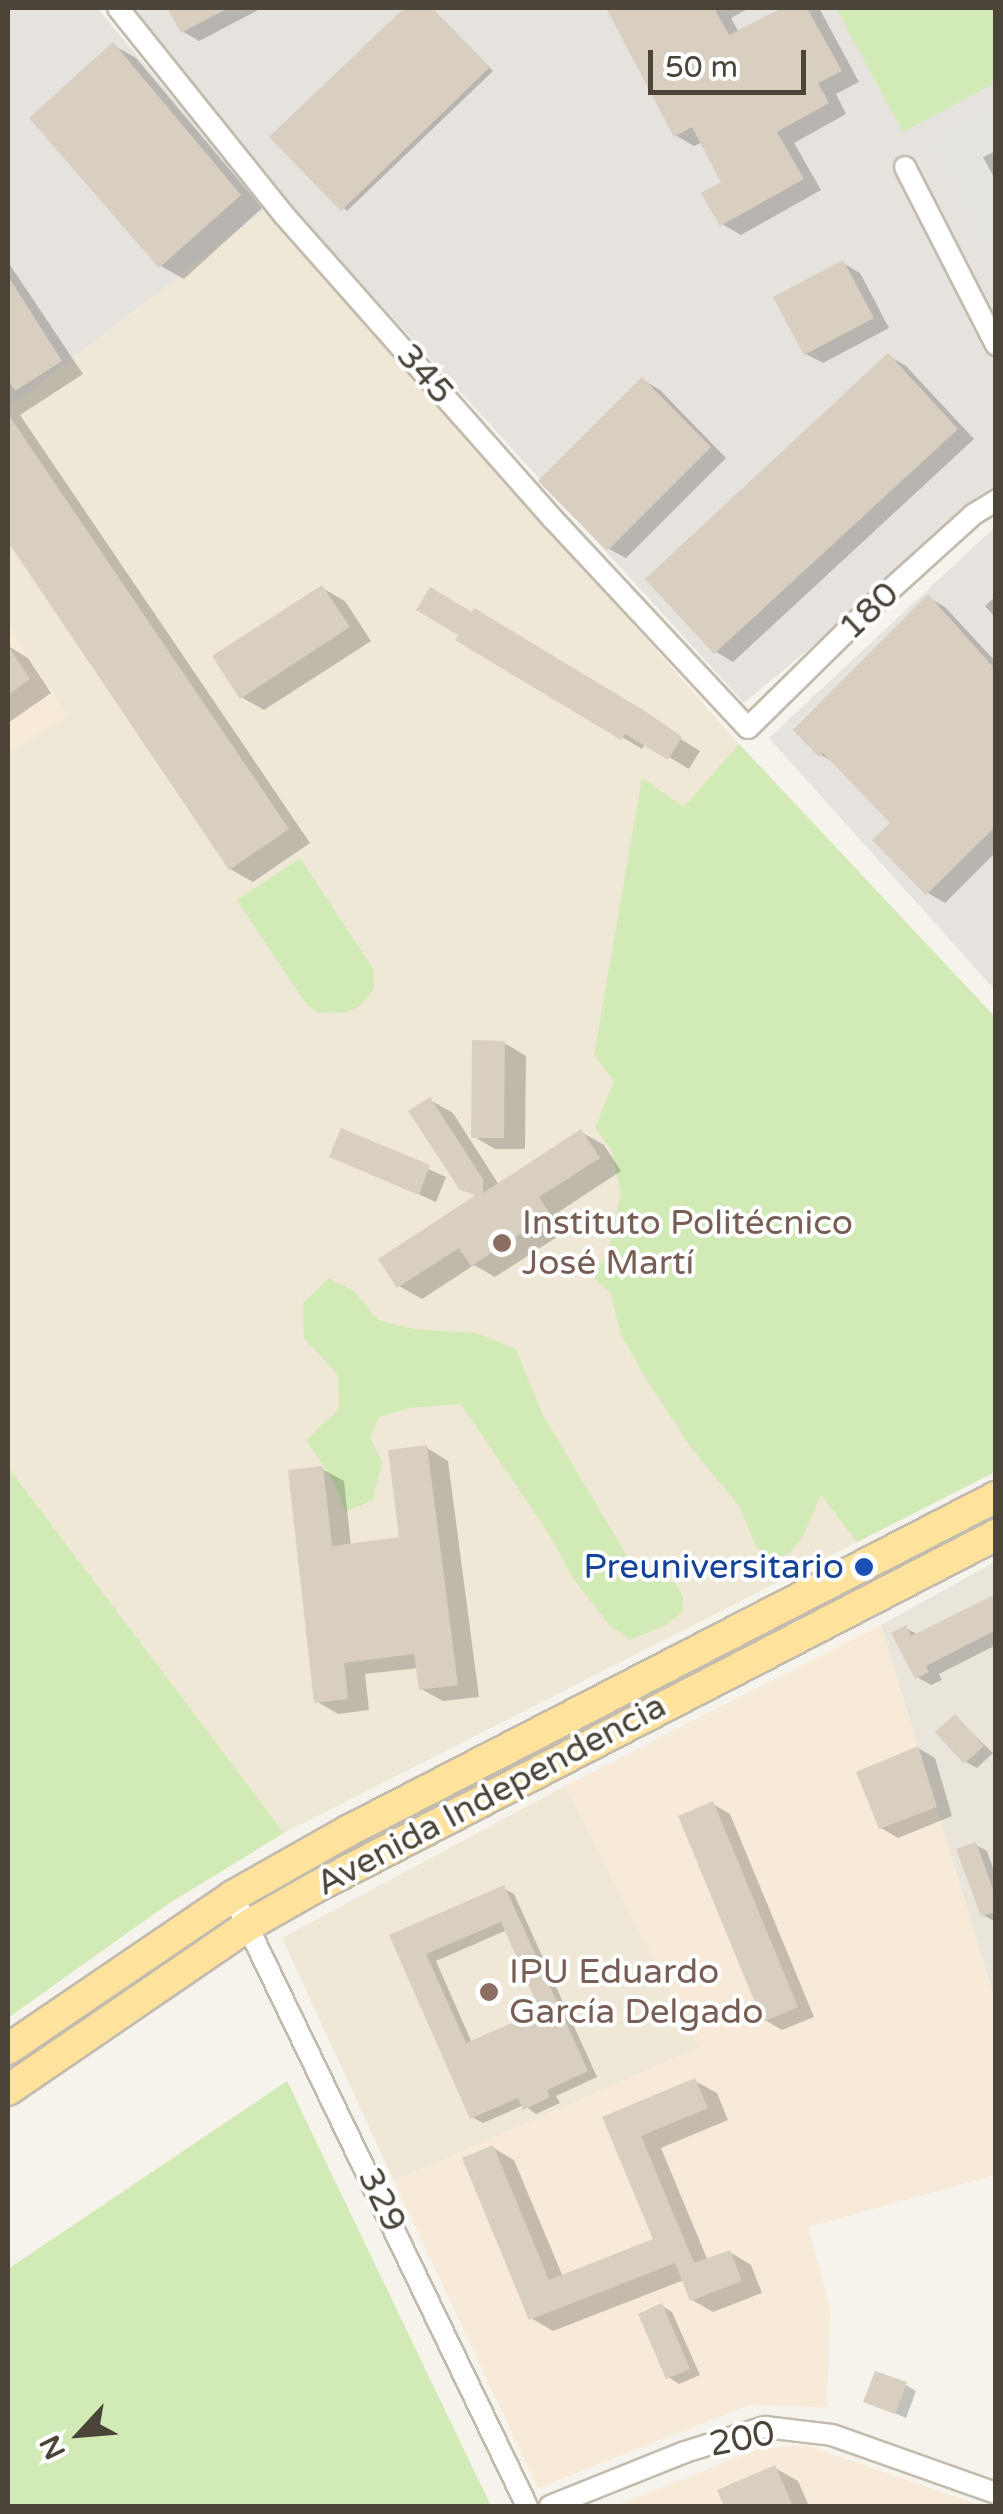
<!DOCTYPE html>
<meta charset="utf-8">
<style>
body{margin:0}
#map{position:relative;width:1003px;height:2514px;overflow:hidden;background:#f6f3ec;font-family:"Varela Round",sans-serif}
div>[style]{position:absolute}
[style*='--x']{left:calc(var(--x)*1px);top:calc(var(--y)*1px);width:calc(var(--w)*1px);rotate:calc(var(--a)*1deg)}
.residential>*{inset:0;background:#eae5da}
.commercial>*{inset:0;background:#f7ead8}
.industrial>*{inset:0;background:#e6e2dd}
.education>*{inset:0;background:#efe8d6}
.green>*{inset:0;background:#d2eab5}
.parking>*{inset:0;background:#e5e3e0}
.shadow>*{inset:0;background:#0003}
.building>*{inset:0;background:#d8cfc1}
.roads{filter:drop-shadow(2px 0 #c2bbae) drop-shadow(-2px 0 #c2bbae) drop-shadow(0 2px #c2bbae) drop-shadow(0 -2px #c2bbae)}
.minor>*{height:20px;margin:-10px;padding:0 10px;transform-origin:10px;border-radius:10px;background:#fff}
.primary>*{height:30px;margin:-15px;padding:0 15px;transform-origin:15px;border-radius:15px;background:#ffe39c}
.dots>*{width:28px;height:28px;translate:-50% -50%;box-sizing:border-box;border:5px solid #fff;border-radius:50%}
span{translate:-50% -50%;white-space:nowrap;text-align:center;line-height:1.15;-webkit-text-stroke:8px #fff;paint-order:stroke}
.street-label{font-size:35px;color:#4b4439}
.education-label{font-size:35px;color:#785e54}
.left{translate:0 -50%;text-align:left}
.transit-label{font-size:35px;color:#164399}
.right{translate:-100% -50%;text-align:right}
.frame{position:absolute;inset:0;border:10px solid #4b4439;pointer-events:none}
.north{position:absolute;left:30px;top:2384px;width:100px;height:100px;-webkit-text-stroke:8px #fff;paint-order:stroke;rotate:244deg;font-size:28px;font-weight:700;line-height:40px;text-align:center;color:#4b4439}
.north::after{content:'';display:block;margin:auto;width:35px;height:45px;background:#4b4439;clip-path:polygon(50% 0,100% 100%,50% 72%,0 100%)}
.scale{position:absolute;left:648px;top:50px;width:158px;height:45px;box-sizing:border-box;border:5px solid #4b4439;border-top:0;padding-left:12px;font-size:30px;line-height:35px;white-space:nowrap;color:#4b4439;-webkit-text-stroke:8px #fff;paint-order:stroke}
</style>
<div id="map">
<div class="residential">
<i style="clip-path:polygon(995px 1562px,995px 2000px,881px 1625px)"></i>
</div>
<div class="commercial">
<i style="clip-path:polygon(8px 625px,67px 717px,8px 754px)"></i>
<i style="clip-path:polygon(881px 1625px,995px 2000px,995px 2175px,808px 2227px,830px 2308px,827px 2407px,749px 2405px,538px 2488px,394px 2181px,698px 2047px,565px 1786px)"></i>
<i style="clip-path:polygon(806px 2445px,982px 2506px,615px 2506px,758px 2449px)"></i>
</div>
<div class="industrial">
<i style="clip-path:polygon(8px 8px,97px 8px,267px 209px,8px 408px)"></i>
<i style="clip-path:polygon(133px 8px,995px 8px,995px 494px,744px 703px,269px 182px)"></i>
<i style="clip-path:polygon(995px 527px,995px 990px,769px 738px)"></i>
</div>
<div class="education">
<i style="clip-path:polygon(267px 209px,739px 744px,995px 1018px,995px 1472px,284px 1833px,8px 1467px,8px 754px,67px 716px,8px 625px,8px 408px)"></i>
<i style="clip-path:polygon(565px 1786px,699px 2047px,394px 2181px,282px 1938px)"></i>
</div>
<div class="green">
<i style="clip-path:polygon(836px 8px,995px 8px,995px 83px,903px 132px)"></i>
<i style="clip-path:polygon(739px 744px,996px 1018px,995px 1472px,857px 1542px,821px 1495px,804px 1534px,789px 1554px,769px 1560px,755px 1544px,739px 1506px,692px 1449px,648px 1382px,621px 1335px,610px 1292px,594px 1279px,609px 1247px,621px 1193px,611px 1149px,595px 1128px,614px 1081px,594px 1055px,642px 778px,684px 807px)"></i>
<i style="clip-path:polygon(300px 858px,374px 970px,374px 989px,360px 1006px,347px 1012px,320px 1013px,307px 1005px,237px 900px)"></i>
<i style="clip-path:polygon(329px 1278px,355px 1292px,378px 1320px,413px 1329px,476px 1333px,516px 1349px,542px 1413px,639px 1576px,675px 1583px,683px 1596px,683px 1612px,664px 1626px,630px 1640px,610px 1626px,572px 1577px,551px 1537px,461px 1404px,409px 1408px,379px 1417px,370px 1438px,382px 1462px,373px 1500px,346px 1512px,331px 1477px,306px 1440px,339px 1409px,338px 1375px,304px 1338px,303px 1303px)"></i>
<i style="clip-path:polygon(8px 1467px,284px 1833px,168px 1904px,8px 2018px)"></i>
<i style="clip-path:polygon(287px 2081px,491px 2506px,8px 2506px,8px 2269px)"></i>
</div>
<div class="parking">
<i style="clip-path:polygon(995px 106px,995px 261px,929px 144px)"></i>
</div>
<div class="shadow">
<i style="clip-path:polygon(170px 8px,262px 8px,199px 41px,182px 31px)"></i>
<i style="clip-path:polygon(407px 8px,432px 8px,493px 71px,347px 211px,273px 137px)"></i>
<i style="clip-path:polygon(609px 8px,749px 8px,731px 18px,739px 33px,787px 8px,819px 8px,859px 82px,836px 94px,846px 114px,794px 143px,821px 190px,741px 235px,722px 224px,725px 182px,703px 142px,694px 146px,675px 135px)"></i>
<i style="clip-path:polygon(113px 45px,136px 58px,262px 208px,184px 279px,161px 266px,32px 118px)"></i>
<i style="clip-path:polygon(996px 151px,996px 181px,983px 157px)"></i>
<i style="clip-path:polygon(8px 262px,83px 374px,20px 415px,310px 843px,253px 882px,230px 869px,8px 538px)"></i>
<i style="clip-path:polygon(843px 263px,860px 273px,889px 328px,823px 363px,806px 354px)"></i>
<i style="clip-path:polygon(889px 356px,906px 366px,974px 439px,733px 662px,716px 652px,648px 579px)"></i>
<i style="clip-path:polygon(643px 380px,660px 390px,726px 458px,626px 558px,609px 549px)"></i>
<i style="clip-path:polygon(322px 588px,345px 601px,371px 641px,264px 710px,241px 697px)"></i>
<i style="clip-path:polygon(996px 596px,996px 618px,985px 606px)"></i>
<i style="clip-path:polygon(928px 597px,945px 607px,996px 662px,996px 852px,945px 903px,928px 893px,876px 840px,893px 823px,839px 765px,821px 755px)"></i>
<i style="clip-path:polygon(473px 615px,494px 623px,700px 751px,689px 769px,646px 743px,642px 749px,458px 639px)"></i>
<i style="clip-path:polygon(8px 646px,28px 658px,51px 693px,8px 723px)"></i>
<i style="clip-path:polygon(504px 1043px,526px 1056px,525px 1149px,495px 1149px,473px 1136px)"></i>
<i style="clip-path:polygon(430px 1100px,453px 1113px,499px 1185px,581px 1132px,604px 1145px,621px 1171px,560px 1211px,571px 1228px,495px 1277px,474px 1265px,422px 1299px,399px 1286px,478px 1197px,462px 1188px)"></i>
<i style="clip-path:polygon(343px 1131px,446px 1177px,436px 1202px,332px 1156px)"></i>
<i style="clip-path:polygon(427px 1448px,448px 1461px,479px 1697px,443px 1701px,421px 1689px,418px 1668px,365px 1674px,369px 1710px,338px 1714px,316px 1701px,322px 1469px,344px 1481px,351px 1546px,402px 1540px)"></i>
<i style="clip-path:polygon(996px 1599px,996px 1645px,939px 1674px,942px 1680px,931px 1685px,917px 1677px,906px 1628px,918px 1635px)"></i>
<i style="clip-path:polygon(955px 1717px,993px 1753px,977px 1768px,966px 1762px)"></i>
<i style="clip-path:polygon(918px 1748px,935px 1758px,952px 1816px,898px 1838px,881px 1828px)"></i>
<i style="clip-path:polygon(713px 1804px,730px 1814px,814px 2017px,782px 2030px,765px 2020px)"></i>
<i style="clip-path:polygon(976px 1845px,987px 1851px,996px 1876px,994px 1921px,983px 1915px)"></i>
<i style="clip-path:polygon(evenodd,503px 1888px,514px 1894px,597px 2077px,556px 2096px,560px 2103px,536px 2114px,524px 2105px,483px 2123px,472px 2117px,392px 1936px,503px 1888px,507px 1930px,544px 2012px,472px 2043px,436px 1961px,507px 1930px)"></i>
<i style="clip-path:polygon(695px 2081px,717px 2093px,728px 2120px,661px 2148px,708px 2261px,730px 2252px,751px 2265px,762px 2293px,713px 2312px,692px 2300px,684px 2280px,553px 2331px,531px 2318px,492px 2147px,514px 2160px,563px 2277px,656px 2240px,605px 2118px)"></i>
<i style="clip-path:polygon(662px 2306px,672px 2312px,700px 2375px,679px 2384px,668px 2377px)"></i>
<i style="clip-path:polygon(906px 2385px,916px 2391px,906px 2418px,867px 2401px)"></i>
<i style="clip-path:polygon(775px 2468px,798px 2481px,809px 2506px,727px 2506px,721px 2491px)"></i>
</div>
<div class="building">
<i style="clip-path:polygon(167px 8px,228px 8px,181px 33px)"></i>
<i style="clip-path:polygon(404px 8px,432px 8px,490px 67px,341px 211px,269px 137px)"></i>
<i style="clip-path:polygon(606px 8px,714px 8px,729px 35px,782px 8px,807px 8px,842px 71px,818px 83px,829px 103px,777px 132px,804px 179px,720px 226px,701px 193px,721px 182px,692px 127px,674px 137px)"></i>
<i style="clip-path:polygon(113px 42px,241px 195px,159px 268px,29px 118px)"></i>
<i style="clip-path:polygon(843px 260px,874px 318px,804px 355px,773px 297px)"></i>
<i style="clip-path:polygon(8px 276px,62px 361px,15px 391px,8px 380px)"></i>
<i style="clip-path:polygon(888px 353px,958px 429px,714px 654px,645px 579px)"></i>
<i style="clip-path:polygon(642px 377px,711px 447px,607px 551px,538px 481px)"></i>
<i style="clip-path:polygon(8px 414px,289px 829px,229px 870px,8px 542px)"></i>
<i style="clip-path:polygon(322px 585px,350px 627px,240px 699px,212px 656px)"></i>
<i style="clip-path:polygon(430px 587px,472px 612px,474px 608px,648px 713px,682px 737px,668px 760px,625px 734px,621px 740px,455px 640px,458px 635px,416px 610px)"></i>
<i style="clip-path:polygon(928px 594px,996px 670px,996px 826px,926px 895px,872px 840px,890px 823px,823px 753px,819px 757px,793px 730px)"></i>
<i style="clip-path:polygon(8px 646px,30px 679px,8px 695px)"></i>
<i style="clip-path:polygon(472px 1040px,505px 1041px,504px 1138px,471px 1138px)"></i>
<i style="clip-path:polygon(430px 1097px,483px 1179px,483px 1193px,581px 1129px,600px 1158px,539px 1197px,550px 1214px,499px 1248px,471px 1266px,459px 1248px,397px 1288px,378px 1259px,476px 1195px,460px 1190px,408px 1111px)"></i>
<i style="clip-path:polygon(341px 1128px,430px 1165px,419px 1195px,329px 1157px)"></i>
<i style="clip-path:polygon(427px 1445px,458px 1685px,419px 1690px,414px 1654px,344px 1663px,348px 1699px,314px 1703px,288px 1470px,323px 1466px,332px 1546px,399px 1537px,388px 1450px)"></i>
<i style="clip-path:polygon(996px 1594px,996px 1630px,926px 1666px,929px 1672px,915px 1679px,891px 1633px,906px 1625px,911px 1636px)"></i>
<i style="clip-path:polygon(955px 1714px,984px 1746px,964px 1764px,935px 1732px)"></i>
<i style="clip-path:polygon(918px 1746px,937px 1807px,879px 1829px,856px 1772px)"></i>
<i style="clip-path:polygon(713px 1801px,798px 2007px,763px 2022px,678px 1816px)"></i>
<i style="clip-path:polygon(976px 1842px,996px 1898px,996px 1912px,981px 1916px,956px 1849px)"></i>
<i style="clip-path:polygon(evenodd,504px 1885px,588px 2071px,547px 2090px,550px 2097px,523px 2110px,518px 2098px,470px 2119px,389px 1935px,504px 1885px,501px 1922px,540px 2011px,466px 2043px,426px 1954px,501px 1922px)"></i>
<i style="clip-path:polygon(695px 2078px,708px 2108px,641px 2136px,694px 2263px,730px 2250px,742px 2281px,690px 2301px,675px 2263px,529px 2320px,462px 2158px,493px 2145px,549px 2280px,653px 2239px,602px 2117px)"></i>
<i style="clip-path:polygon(662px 2303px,690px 2369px,666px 2379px,638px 2314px)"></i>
<i style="clip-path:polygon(875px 2371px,907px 2382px,895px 2414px,863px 2402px)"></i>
<i style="clip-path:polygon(775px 2465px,793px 2506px,724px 2506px,717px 2490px)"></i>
</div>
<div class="roads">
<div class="minor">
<i style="--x:118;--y:8;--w:265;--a:51.3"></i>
<i style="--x:284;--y:215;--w:405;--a:48.5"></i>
<i style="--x:552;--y:518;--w:287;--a:47"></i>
<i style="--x:748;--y:728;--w:171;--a:-44.5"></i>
<i style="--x:870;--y:608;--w:140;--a:-42.1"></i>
<i style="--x:974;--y:514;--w:26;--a:-31"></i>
<i style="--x:905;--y:167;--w:200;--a:62.9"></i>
<i style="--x:233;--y:1896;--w:677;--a:64.27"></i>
<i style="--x:550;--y:2506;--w:145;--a:-21.8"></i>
<i style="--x:685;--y:2452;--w:84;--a:-17.4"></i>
<i style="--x:765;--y:2427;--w:67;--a:6.8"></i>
<i style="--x:832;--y:2435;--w:174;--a:19.5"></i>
</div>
<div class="primary">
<i style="--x:8;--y:2049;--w:272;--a:-34.2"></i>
<i style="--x:233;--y:1896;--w:132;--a:-29.5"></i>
<i style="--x:348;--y:1831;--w:729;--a:-27.27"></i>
<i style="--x:8;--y:2090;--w:292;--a:-34.4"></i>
<i style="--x:249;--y:1925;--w:77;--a:-29.6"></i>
<i style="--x:316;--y:1887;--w:766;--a:-27.37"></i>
</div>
</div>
<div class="dots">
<i style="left:502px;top:1243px;background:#8d6e63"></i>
<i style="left:864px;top:1567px;background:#1a4fb4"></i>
<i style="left:489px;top:1992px;background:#8d6e63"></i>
</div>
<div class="street-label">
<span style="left:425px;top:374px;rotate:49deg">345</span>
<span style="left:869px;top:611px;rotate:-43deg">180</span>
<span style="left:491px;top:1795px;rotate:-28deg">Avenida Independencia</span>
<span style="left:382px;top:2200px;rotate:64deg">329</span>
<span style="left:742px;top:2439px;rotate:-11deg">200</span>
</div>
<div class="education-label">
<span class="left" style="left:522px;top:1243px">Instituto Politécnico<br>José Martí</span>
<span class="left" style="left:509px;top:1992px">IPU Eduardo<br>García Delgado</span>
</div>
<div class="transit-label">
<span class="right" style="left:844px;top:1567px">Preuniversitario</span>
</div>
<div class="frame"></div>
<div class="north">N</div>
<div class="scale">50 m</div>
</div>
